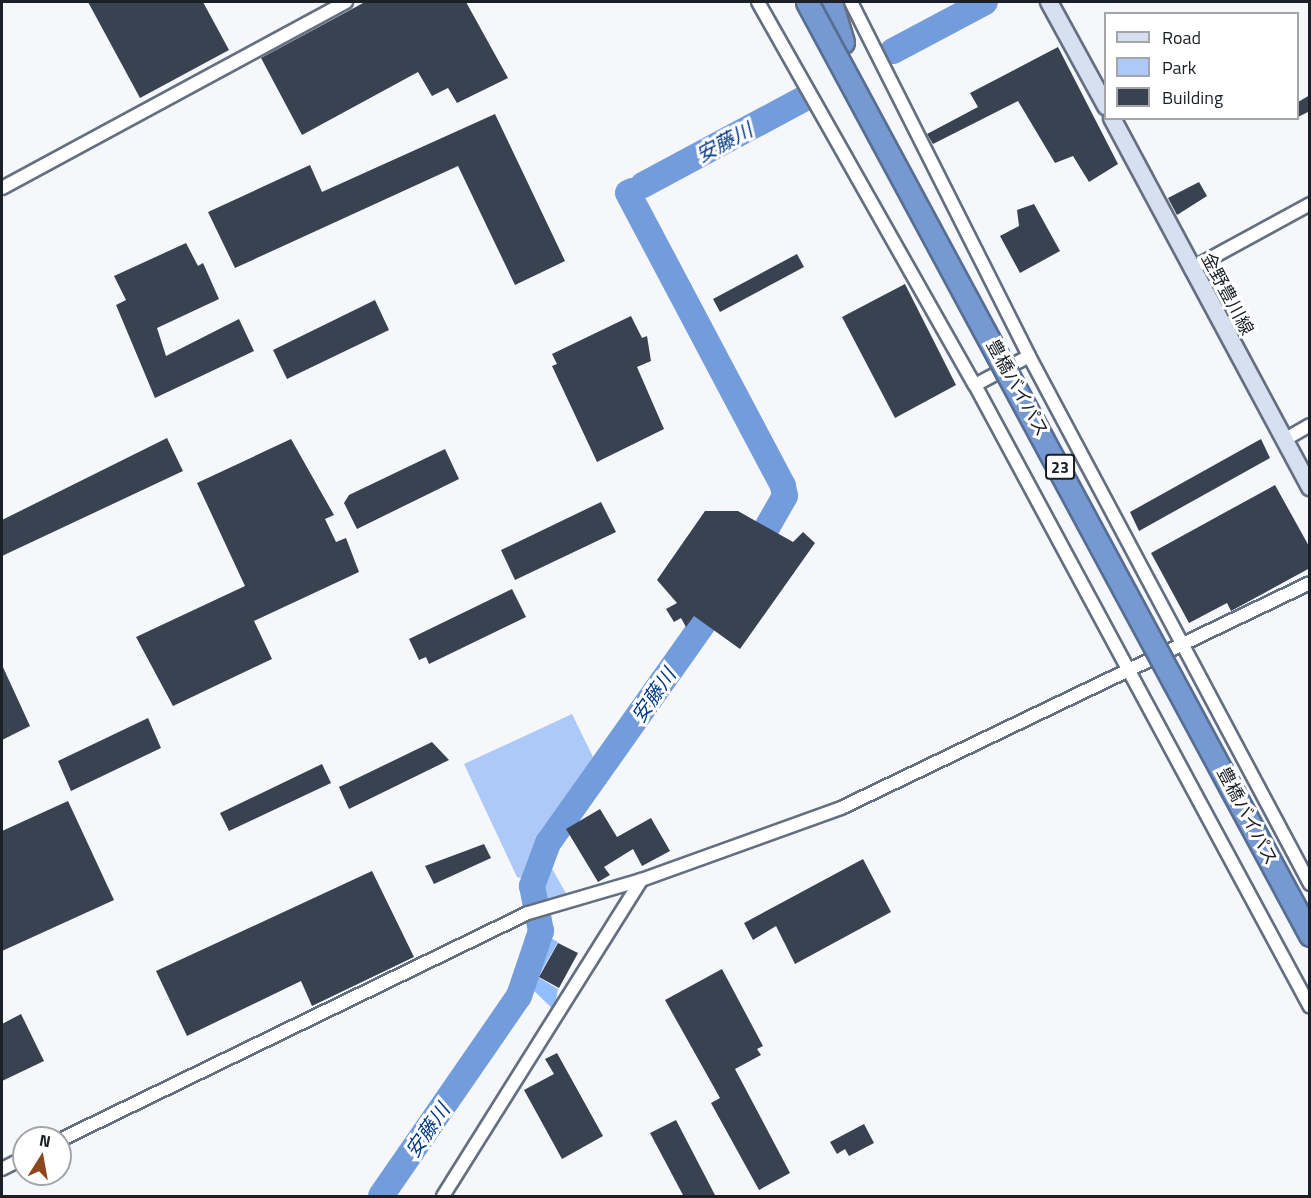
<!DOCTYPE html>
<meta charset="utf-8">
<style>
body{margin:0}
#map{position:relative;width:1311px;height:1198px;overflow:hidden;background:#f5f7fb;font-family:"Titillium Web","Noto Sans JP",sans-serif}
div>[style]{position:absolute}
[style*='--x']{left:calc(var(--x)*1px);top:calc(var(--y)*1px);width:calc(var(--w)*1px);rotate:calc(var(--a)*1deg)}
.green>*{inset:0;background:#acc9f7}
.forest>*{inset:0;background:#92bdff}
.river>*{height:26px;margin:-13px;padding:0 13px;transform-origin:13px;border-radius:13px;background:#739cdc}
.building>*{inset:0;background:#384251}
.roads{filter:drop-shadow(2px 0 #646f80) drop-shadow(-2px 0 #646f80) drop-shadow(0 2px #646f80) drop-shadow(0 -2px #646f80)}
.street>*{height:12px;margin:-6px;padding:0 6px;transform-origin:6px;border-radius:6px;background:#fff}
.secondary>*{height:16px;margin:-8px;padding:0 8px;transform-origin:8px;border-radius:8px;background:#d6e0f1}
.highway>*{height:21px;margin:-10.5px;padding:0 10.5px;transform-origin:10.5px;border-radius:10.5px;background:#7599d0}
.bridges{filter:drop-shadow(2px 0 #566e94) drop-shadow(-2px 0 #566e94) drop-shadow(0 2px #566e94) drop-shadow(0 -2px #566e94)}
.highway-bridge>*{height:21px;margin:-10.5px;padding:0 10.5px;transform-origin:10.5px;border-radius:10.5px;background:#7599d0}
span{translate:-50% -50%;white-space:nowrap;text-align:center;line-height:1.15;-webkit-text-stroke:6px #fff;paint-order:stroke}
.shield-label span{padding:2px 4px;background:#fff;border:2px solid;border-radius:4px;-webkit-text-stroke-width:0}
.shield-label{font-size:16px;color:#1b1f26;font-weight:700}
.street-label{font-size:18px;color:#1b1f26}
.water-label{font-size:20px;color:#043984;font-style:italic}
.frame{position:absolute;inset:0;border:3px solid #1b1f26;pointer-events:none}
.legend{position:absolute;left:1104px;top:12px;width:195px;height:108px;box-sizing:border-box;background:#fff;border:2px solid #a4a5a8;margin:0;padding:8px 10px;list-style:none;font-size:18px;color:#1b1f26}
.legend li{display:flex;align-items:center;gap:12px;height:30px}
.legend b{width:30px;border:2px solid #a4a5a8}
.north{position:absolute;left:12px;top:1126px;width:60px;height:60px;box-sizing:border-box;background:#fff;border:2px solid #a4a5a8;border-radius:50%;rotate:11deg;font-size:16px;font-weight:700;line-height:24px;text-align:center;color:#1b1f26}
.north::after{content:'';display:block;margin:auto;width:21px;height:27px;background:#8c471d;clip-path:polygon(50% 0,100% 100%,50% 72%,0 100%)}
</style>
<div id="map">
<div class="green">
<i style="clip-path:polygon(572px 714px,593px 757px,549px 821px,523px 879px,517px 877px,464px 764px)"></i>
<i style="clip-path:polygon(546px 858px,567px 895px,538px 903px,536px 889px)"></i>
</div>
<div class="forest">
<i style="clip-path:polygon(543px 934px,558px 942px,538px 977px,558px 989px,554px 1010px,531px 988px)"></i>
</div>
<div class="river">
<i style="--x:893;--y:51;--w:104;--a:-28"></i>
<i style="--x:643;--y:185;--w:184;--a:-28.2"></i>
<i style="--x:632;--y:191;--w:4;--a:153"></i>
<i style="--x:628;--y:193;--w:331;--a:62.1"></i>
<i style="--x:783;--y:486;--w:10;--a:79"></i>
<i style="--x:785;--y:496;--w:70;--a:119.8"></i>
<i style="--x:381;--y:1196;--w:243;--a:-55.4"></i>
<i style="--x:519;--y:996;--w:69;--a:-71.3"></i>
<i style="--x:541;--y:931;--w:46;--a:-101.3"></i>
<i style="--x:532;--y:886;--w:46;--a:-69.6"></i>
<i style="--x:548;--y:843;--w:305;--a:-54.7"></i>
</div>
<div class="building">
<i style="clip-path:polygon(88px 2px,203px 2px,229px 50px,140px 98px)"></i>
<i style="clip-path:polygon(365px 2px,466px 2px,508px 78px,457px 103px,448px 88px,432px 96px,418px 72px,302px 135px,261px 58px)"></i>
<i style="clip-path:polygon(1058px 47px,1118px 164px,1089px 182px,1073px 156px,1055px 163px,1018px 101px,933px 144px,927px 134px,978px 107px,970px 93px)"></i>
<i style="clip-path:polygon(1310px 95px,1310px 111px,1298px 117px,1298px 102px)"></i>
<i style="clip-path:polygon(495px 114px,565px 261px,515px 285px,458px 166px,235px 268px,208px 212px,310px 165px,322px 192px)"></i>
<i style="clip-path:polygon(1199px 182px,1207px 196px,1177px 215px,1168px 198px)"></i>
<i style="clip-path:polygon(1034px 204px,1060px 251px,1020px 273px,1000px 236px,1019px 226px,1017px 210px)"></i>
<i style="clip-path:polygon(186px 243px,198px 266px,203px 263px,219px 299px,157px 328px,166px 356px,239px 319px,254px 351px,155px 398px,116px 305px,126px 300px,114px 276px)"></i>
<i style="clip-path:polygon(797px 254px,804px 267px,720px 312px,713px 299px)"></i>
<i style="clip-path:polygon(905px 284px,956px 385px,895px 418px,842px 317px)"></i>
<i style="clip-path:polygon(375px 300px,389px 330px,287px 379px,273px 350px)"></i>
<i style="clip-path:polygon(631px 316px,642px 338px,647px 336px,651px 361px,637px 367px,664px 429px,597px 462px,552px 366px,557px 364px,552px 354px)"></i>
<i style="clip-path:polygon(167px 438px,183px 471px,2px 556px,2px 520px)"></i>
<i style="clip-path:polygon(291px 439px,334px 515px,325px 519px,336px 542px,346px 538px,359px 572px,254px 621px,272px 659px,173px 706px,136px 637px,245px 586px,197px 483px)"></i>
<i style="clip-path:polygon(1261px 439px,1270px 458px,1139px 531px,1130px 512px)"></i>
<i style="clip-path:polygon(445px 449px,459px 479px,357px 529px,344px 503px,349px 495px)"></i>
<i style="clip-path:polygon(1275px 485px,1310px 548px,1310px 568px,1231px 611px,1227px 603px,1189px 623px,1151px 553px)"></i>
<i style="clip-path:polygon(601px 502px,616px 532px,515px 580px,501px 550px)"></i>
<i style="clip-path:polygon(705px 511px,738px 511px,793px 542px,803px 532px,815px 543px,740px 649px,694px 616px,686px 627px,681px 618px,674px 622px,666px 609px,677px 603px,657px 580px)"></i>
<i style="clip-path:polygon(512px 589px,526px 617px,429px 664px,426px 657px,419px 660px,409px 639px)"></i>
<i style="clip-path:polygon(2px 665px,30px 726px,2px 740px)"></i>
<i style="clip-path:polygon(148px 718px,161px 748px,71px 791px,58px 761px)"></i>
<i style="clip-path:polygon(432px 742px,449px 760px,349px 809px,339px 787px)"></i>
<i style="clip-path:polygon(322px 764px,331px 783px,229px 831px,220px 813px)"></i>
<i style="clip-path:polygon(68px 801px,114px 900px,2px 951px,2px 831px)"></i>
<i style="clip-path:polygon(600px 809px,617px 837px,651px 818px,670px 851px,642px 866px,633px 849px,604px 867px,610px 875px,598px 882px,566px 829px)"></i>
<i style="clip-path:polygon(484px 844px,491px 858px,434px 884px,425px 866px)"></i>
<i style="clip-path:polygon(863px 859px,891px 912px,795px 964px,776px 926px,753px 940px,744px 923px)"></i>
<i style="clip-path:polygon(372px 871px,414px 957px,312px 1006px,301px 981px,187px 1036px,156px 971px)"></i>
<i style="clip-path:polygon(558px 943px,578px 953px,559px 988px,539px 977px)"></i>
<i style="clip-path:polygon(722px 969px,763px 1046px,757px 1049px,761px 1055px,735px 1069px,790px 1173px,759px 1190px,711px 1103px,720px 1098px,665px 1000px)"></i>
<i style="clip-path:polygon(21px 1014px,44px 1061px,2px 1081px,2px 1024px)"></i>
<i style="clip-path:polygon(557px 1053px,603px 1136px,562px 1159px,524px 1090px,554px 1074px,545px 1059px)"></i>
<i style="clip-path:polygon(676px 1120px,716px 1197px,684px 1197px,650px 1133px)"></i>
<i style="clip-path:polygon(864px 1124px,874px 1143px,849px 1156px,845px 1149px,837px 1154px,830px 1142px)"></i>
</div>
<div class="roads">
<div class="street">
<i style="--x:758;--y:2;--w:440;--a:60.5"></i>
<i style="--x:975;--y:385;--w:706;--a:61.69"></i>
<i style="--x:851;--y:2;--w:396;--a:63.3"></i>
<i style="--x:1029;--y:356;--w:598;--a:61.98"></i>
<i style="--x:2;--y:188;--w:391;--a:-28.4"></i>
<i style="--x:1191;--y:269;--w:136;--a:-28.6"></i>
<i style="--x:975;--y:385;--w:61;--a:-28.2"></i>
<i style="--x:1284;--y:440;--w:30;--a:-30"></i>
<i style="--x:60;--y:1140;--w:520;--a:-25.88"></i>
<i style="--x:528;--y:913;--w:118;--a:-16.3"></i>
<i style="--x:641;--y:880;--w:213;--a:-19.8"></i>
<i style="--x:841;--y:808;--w:520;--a:-25.63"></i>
<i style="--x:2;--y:1169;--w:25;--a:-27"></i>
<i style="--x:443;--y:1196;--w:373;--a:-57.9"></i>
</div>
<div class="secondary">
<i style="--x:1049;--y:2;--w:119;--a:61.3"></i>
<i style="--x:1112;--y:118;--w:419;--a:61.8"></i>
</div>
<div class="highway">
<i style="--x:831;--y:2;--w:42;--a:73.3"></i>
</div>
</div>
<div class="bridges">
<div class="highway-bridge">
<i style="--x:807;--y:2;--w:1060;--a:61.67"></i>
</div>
</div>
<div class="shield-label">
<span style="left:1060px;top:467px">23</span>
</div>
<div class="street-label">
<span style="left:1227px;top:294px;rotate:62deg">金野豊川線</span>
<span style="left:1017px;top:388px;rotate:61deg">豊橋バイパス</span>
<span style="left:1247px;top:816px;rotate:62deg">豊橋バイパス</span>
</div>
<div class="water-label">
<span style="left:724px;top:142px;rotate:-28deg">安藤川</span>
<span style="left:653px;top:695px;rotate:-55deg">安藤川</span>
<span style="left:427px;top:1130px;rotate:-55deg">安藤川</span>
</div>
<div class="frame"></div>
<ul class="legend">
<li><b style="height:8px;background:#d6e0f1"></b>Road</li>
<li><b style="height:16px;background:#acc9f7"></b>Park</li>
<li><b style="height:16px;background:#384251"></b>Building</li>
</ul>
<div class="north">N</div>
</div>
